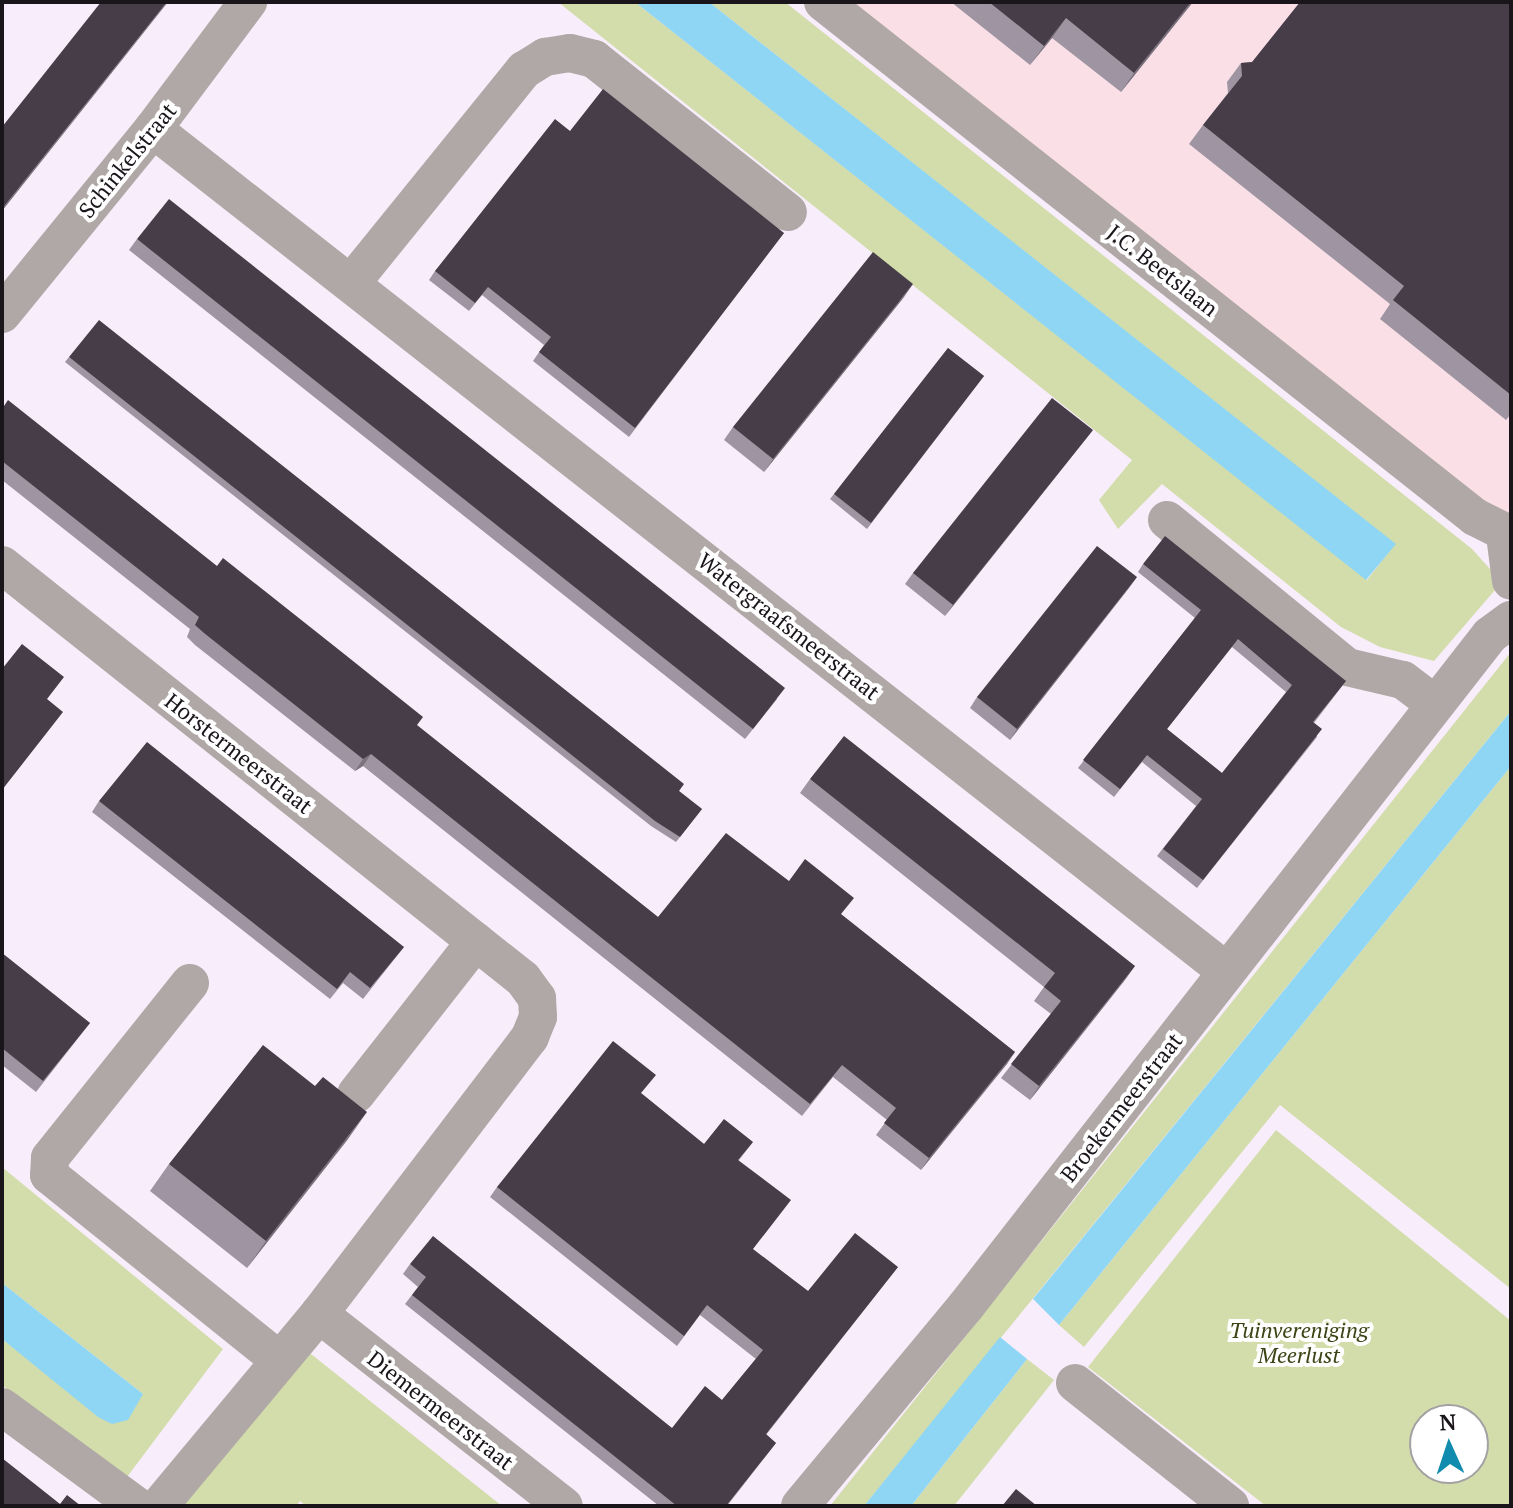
<!DOCTYPE html>
<style>
body{margin:0}
#map{position:relative;width:1513px;height:1508px;overflow:hidden;background:#f8edfb;font-family:"PT Serif",serif}
div>[style]{position:absolute}
[style*='--x']{left:calc(var(--x)*1px);top:calc(var(--y)*1px);width:calc(var(--w)*1px);rotate:calc(var(--a)*1deg)}
.industrial>*{inset:0;background:#fae0e6}
.green>*{inset:0;background:#d3ddab}
.water>*{inset:0;background:#8ed6f3}
.minor>*{height:38px;margin:-19px;padding:0 19px;transform-origin:19px;border-radius:19px;background:#b0a8a6}
.wall>*{inset:0;background:#9f95a2}
.shaded-wall>*{inset:0;background:#7b727e}
.building>*{inset:0;background:#463d49}
span{translate:-50% -50%;white-space:nowrap;text-align:center;line-height:1.15;-webkit-text-stroke:8px #fff;paint-order:stroke}
.street-label{font-size:22px;color:#19151a}
.park-label{font-size:22px;color:#3c4315;font-style:italic}
.frame{position:absolute;inset:0;border:4px solid #19151a;pointer-events:none}
.north{position:absolute;left:1409px;top:1404px;width:80px;height:80px;box-sizing:border-box;background:#fff;border:2px solid #a3a1a3;border-radius:50%;rotate:357deg;font-size:22px;font-weight:700;line-height:32px;text-align:center;color:#19151a}
.north::after{content:'';display:block;margin:auto;width:28px;height:36px;background:#118cae;clip-path:polygon(50% 0,100% 100%,50% 72%,0 100%)}
</style>
<div id="map">
<div class="industrial">
<i style="clip-path:polygon(830px 2px,1511px 2px,1511px 545px)"></i>
</div>
<div class="green">
<i style="clip-path:polygon(558px 2px,635px 2px,1367px 580px,1395px 544px,709px 2px,785px 2px,1472px 549px,1491px 570px,1495px 590px,1434px 661px,1380px 647px,1341px 627px,1162px 484px,1118px 529px,1099px 500px,1132px 460px)"></i>
<i style="clip-path:polygon(1511px 652px,1511px 711px,864px 1506px,830px 1506px)"></i>
<i style="clip-path:polygon(1511px 766px,1511px 1289px,1280px 1105px,1084px 1347px,1059px 1325px)"></i>
<i style="clip-path:polygon(evenodd,1276px 1130px,1511px 1321px,1511px 1506px,1266px 1506px,1088px 1367px,1276px 1130px,1425px 1420px,1473px 1420px,1473px 1468px,1425px 1468px,1425px 1420px)"></i>
<i style="clip-path:polygon(2px 1167px,223px 1349px,124px 1481px,2px 1385px,2px 1339px,112px 1424px,143px 1394px,2px 1283px)"></i>
<i style="clip-path:polygon(306px 1350px,502px 1506px,306px 1506px,300px 1501px,296px 1506px,180px 1506px)"></i>
<i style="clip-path:polygon(1027px 1359px,1054px 1380px,954px 1506px,911px 1506px)"></i>
</div>
<div class="water">
<i style="clip-path:polygon(635px 2px,709px 2px,1396px 544px,1366px 580px)"></i>
<i style="clip-path:polygon(1511px 711px,1511px 766px,1059px 1325px,1033px 1299px)"></i>
<i style="clip-path:polygon(2px 1283px,143px 1394px,128px 1420px,112px 1424px,98px 1417px,2px 1339px)"></i>
<i style="clip-path:polygon(1000px 1337px,1027px 1359px,911px 1506px,864px 1506px)"></i>
</div>
<div class="minor">
<i style="--x:823;--y:2;--w:831;--a:38.3"></i>
<i style="--x:1475;--y:517;--w:40;--a:26.6"></i>
<i style="--x:153;--y:129;--w:1364;--a:38.12"></i>
<i style="--x:353;--y:281;--w:272;--a:-51"></i>
<i style="--x:524;--y:70;--w:25;--a:-32"></i>
<i style="--x:545;--y:57;--w:25;--a:-9"></i>
<i style="--x:570;--y:53;--w:25;--a:14"></i>
<i style="--x:594;--y:59;--w:247;--a:38.3"></i>
<i style="--x:2;--y:314;--w:239;--a:-50.8"></i>
<i style="--x:153;--y:129;--w:159;--a:-53.2"></i>
<i style="--x:1167;--y:520;--w:232;--a:39.2"></i>
<i style="--x:1347;--y:667;--w:57;--a:13.1"></i>
<i style="--x:1403;--y:680;--w:40;--a:37"></i>
<i style="--x:1505;--y:535;--w:46;--a:82.6"></i>
<i style="--x:2;--y:565;--w:665;--a:38.47"></i>
<i style="--x:523;--y:979;--w:24;--a:54"></i>
<i style="--x:537;--y:998;--w:19;--a:87"></i>
<i style="--x:538;--y:1017;--w:22;--a:112"></i>
<i style="--x:530;--y:1037;--w:348;--a:127.3"></i>
<i style="--x:319;--y:1314;--w:250;--a:129.8"></i>
<i style="--x:190;--y:983;--w:224;--a:128.7"></i>
<i style="--x:50;--y:1158;--w:17;--a:93"></i>
<i style="--x:49;--y:1175;--w:295;--a:38.8"></i>
<i style="--x:356;--y:1094;--w:194;--a:-51.9"></i>
<i style="--x:319;--y:1314;--w:311;--a:38.1"></i>
<i style="--x:1075;--y:1383;--w:198;--a:38.4"></i>
<i style="--x:2;--y:1407;--w:167;--a:36.3"></i>
<i style="--x:800;--y:1506;--w:260;--a:-50.3"></i>
<i style="--x:966;--y:1306;--w:851;--a:-52.01"></i>
<i style="--x:1490;--y:635;--w:26;--a:-36"></i>
</div>
<div class="wall">
<i style="clip-path:polygon(951px 2px,1193px 2px,1121px 92px,1052px 38px,1030px 65px)"></i>
<i style="clip-path:polygon(1511px 2px,1511px 414px,1506px 420px,1380px 319px,1390px 304px,1189px 144px,1203px 125px,1228px 93px,1227px 82px,1241px 63px,1252px 62px)"></i>
<i style="clip-path:polygon(570px 131px,784px 233px,629px 437px,533px 361px,544px 345px,482px 295px,469px 311px,429px 280px,435px 271px)"></i>
<i style="clip-path:polygon(137px 239px,777px 699px,745px 739px,129px 250px)"></i>
<i style="clip-path:polygon(904px 297px,764px 472px,724px 440px,733px 427px)"></i>
<i style="clip-path:polygon(948px 348px,984px 376px,867px 529px,830px 499px)"></i>
<i style="clip-path:polygon(69px 357px,679px 791px,702px 809px,676px 842px,651px 826px,65px 362px)"></i>
<i style="clip-path:polygon(2px 409px,417px 726px,658px 917px,789px 881px,841px 915px,1015px 1052px,921px 1170px,876px 1135px,887px 1120px,833px 1077px,802px 1116px,363px 766px,355px 771px,195px 645px,187px 637px,190px 629px,2px 480px)"></i>
<i style="clip-path:polygon(1093px 430px,945px 616px,905px 584px,913px 573px)"></i>
<i style="clip-path:polygon(evenodd,1143px 564px,1346px 681px,1314px 723px,1317px 737px,1197px 888px,1157px 856px,1196px 806px,1142px 762px,1114px 797px,1078px 768px,1195px 618px,1138px 572px,1143px 564px,1232px 647px,1286px 692px,1222px 773px,1167px 729px,1232px 647px)"></i>
<i style="clip-path:polygon(1137px 577px,1010px 740px,970px 708px,977px 697px)"></i>
<i style="clip-path:polygon(810px 779px,1135px 966px,1030px 1100px,1001px 1078px,1051px 1014px,1034px 1001px,1044px 987px,800px 793px)"></i>
<i style="clip-path:polygon(99px 801px,404px 947px,363px 999px,343px 983px,330px 999px,92px 812px)"></i>
<i style="clip-path:polygon(2px 953px,90px 1023px,36px 1092px,2px 1065px)"></i>
<i style="clip-path:polygon(642px 1094px,704px 1144px,753px 1142px,739px 1160px,753px 1250px,808px 1291px,898px 1267px,766px 1435px,776px 1443px,727px 1506px,659px 1506px,405px 1304px,418px 1287px,403px 1274px,410px 1264px,672px 1428px,722px 1400px,756px 1359px,700px 1315px,677px 1346px,490px 1197px,497px 1187px)"></i>
<i style="clip-path:polygon(348px 1139px,247px 1268px,150px 1191px,169px 1164px)"></i>
</div>
<div class="shaded-wall">
<i style="clip-path:polygon(167px 2px,168px 2px,2px 211px,2px 209px)"></i>
<i style="clip-path:polygon(1191px 2px,1193px 2px,1121px 92px,1134px 73px)"></i>
<i style="clip-path:polygon(1066px 18px,1052px 38px,1030px 65px,1044px 46px)"></i>
<i style="clip-path:polygon(913px 284px,904px 297px,764px 472px,773px 459px)"></i>
<i style="clip-path:polygon(1093px 430px,1085px 440px,945px 616px,953px 605px)"></i>
<i style="clip-path:polygon(1137px 577px,1129px 588px,1010px 740px,1017px 729px)"></i>
<i style="clip-path:polygon(371px 754px,363px 766px,355px 771px,363px 759px)"></i>
<i style="clip-path:polygon(1135px 966px,1125px 980px,1030px 1100px,1039px 1086px)"></i>
<i style="clip-path:polygon(1015px 1052px,1007px 1064px,921px 1170px,929px 1158px)"></i>
<i style="clip-path:polygon(367px 1112px,348px 1139px,247px 1268px,266px 1241px)"></i>
</div>
<div class="building">
<i style="clip-path:polygon(101px 2px,167px 2px,2px 209px,2px 127px)"></i>
<i style="clip-path:polygon(989px 2px,1191px 2px,1134px 73px,1066px 18px,1044px 46px)"></i>
<i style="clip-path:polygon(1300px 2px,1511px 2px,1511px 395px,1393px 300px,1404px 286px,1203px 125px,1242px 76px,1241px 63px,1252px 62px)"></i>
<i style="clip-path:polygon(603px 89px,784px 233px,635px 428px,539px 352px,551px 337px,488px 287px,475px 303px,435px 271px,555px 119px,570px 131px)"></i>
<i style="clip-path:polygon(169px 199px,785px 688px,753px 729px,137px 239px)"></i>
<i style="clip-path:polygon(873px 252px,913px 284px,773px 459px,733px 427px)"></i>
<i style="clip-path:polygon(99px 320px,684px 784px,679px 791px,702px 809px,680px 837px,655px 821px,69px 357px)"></i>
<i style="clip-path:polygon(948px 348px,984px 376px,871px 523px,834px 494px)"></i>
<i style="clip-path:polygon(1052px 398px,1093px 430px,953px 605px,913px 573px)"></i>
<i style="clip-path:polygon(8px 400px,217px 566px,223px 558px,348px 657px,423px 717px,417px 725px,658px 917px,726px 833px,789px 881px,805px 859px,854px 898px,841px 914px,1015px 1052px,929px 1158px,884px 1123px,896px 1108px,842px 1065px,810px 1104px,371px 754px,363px 759px,204px 633px,195px 625px,199px 617px,2px 461px,2px 409px)"></i>
<i style="clip-path:polygon(evenodd,1165px 536px,1346px 681px,1313px 722px,1322px 729px,1203px 880px,1163px 849px,1202px 799px,1147px 755px,1120px 789px,1083px 760px,1201px 610px,1143px 564px,1165px 536px,1238px 639px,1292px 685px,1222px 773px,1167px 729px,1238px 639px)"></i>
<i style="clip-path:polygon(1097px 546px,1137px 577px,1017px 729px,977px 697px)"></i>
<i style="clip-path:polygon(22px 644px,64px 677px,47px 699px,63px 712px,2px 790px,2px 669px)"></i>
<i style="clip-path:polygon(844px 736px,1135px 966px,1039px 1086px,1011px 1064px,1061px 1001px,1044px 987px,1055px 973px,810px 779px)"></i>
<i style="clip-path:polygon(147px 742px,404px 947px,370px 988px,350px 972px,337px 989px,99px 801px)"></i>
<i style="clip-path:polygon(2px 953px,90px 1023px,43px 1081px,2px 1048px)"></i>
<i style="clip-path:polygon(613px 1041px,656px 1075px,641px 1093px,704px 1144px,724px 1119px,753px 1142px,738px 1160px,791px 1200px,753px 1249px,808px 1291px,855px 1233px,898px 1267px,766px 1434px,776px 1443px,726px 1506px,677px 1506px,412px 1295px,426px 1277px,410px 1264px,433px 1236px,672px 1428px,705px 1386px,722px 1400px,763px 1350px,707px 1305px,684px 1336px,497px 1187px)"></i>
<i style="clip-path:polygon(263px 1045px,315px 1086px,323px 1077px,367px 1112px,266px 1241px,169px 1164px)"></i>
<i style="clip-path:polygon(2px 1458px,60px 1504px,67px 1495px,81px 1506px,2px 1506px)"></i>
<i style="clip-path:polygon(1016px 1489px,1037px 1506px,1002px 1506px)"></i>
</div>
<div class="street-label">
<span style="left:127px;top:160px;rotate:-51deg">Schinkelstraat</span>
<span style="left:1163px;top:270px;rotate:38deg">J.C. Beetslaan</span>
<span style="left:789px;top:626px;rotate:38deg">Watergraafsmeerstraat</span>
<span style="left:239px;top:753px;rotate:38deg">Horstermeerstraat</span>
<span style="left:1121px;top:1107px;rotate:-52deg">Broekermeerstraat</span>
<span style="left:441px;top:1410px;rotate:38deg">Diemermeerstraat</span>
</div>
<div class="park-label">
<span style="left:1299px;top:1342px">Tuinvereniging<br>Meerlust</span>
</div>
<div class="frame"></div>
<div class="north">N</div>
</div>
